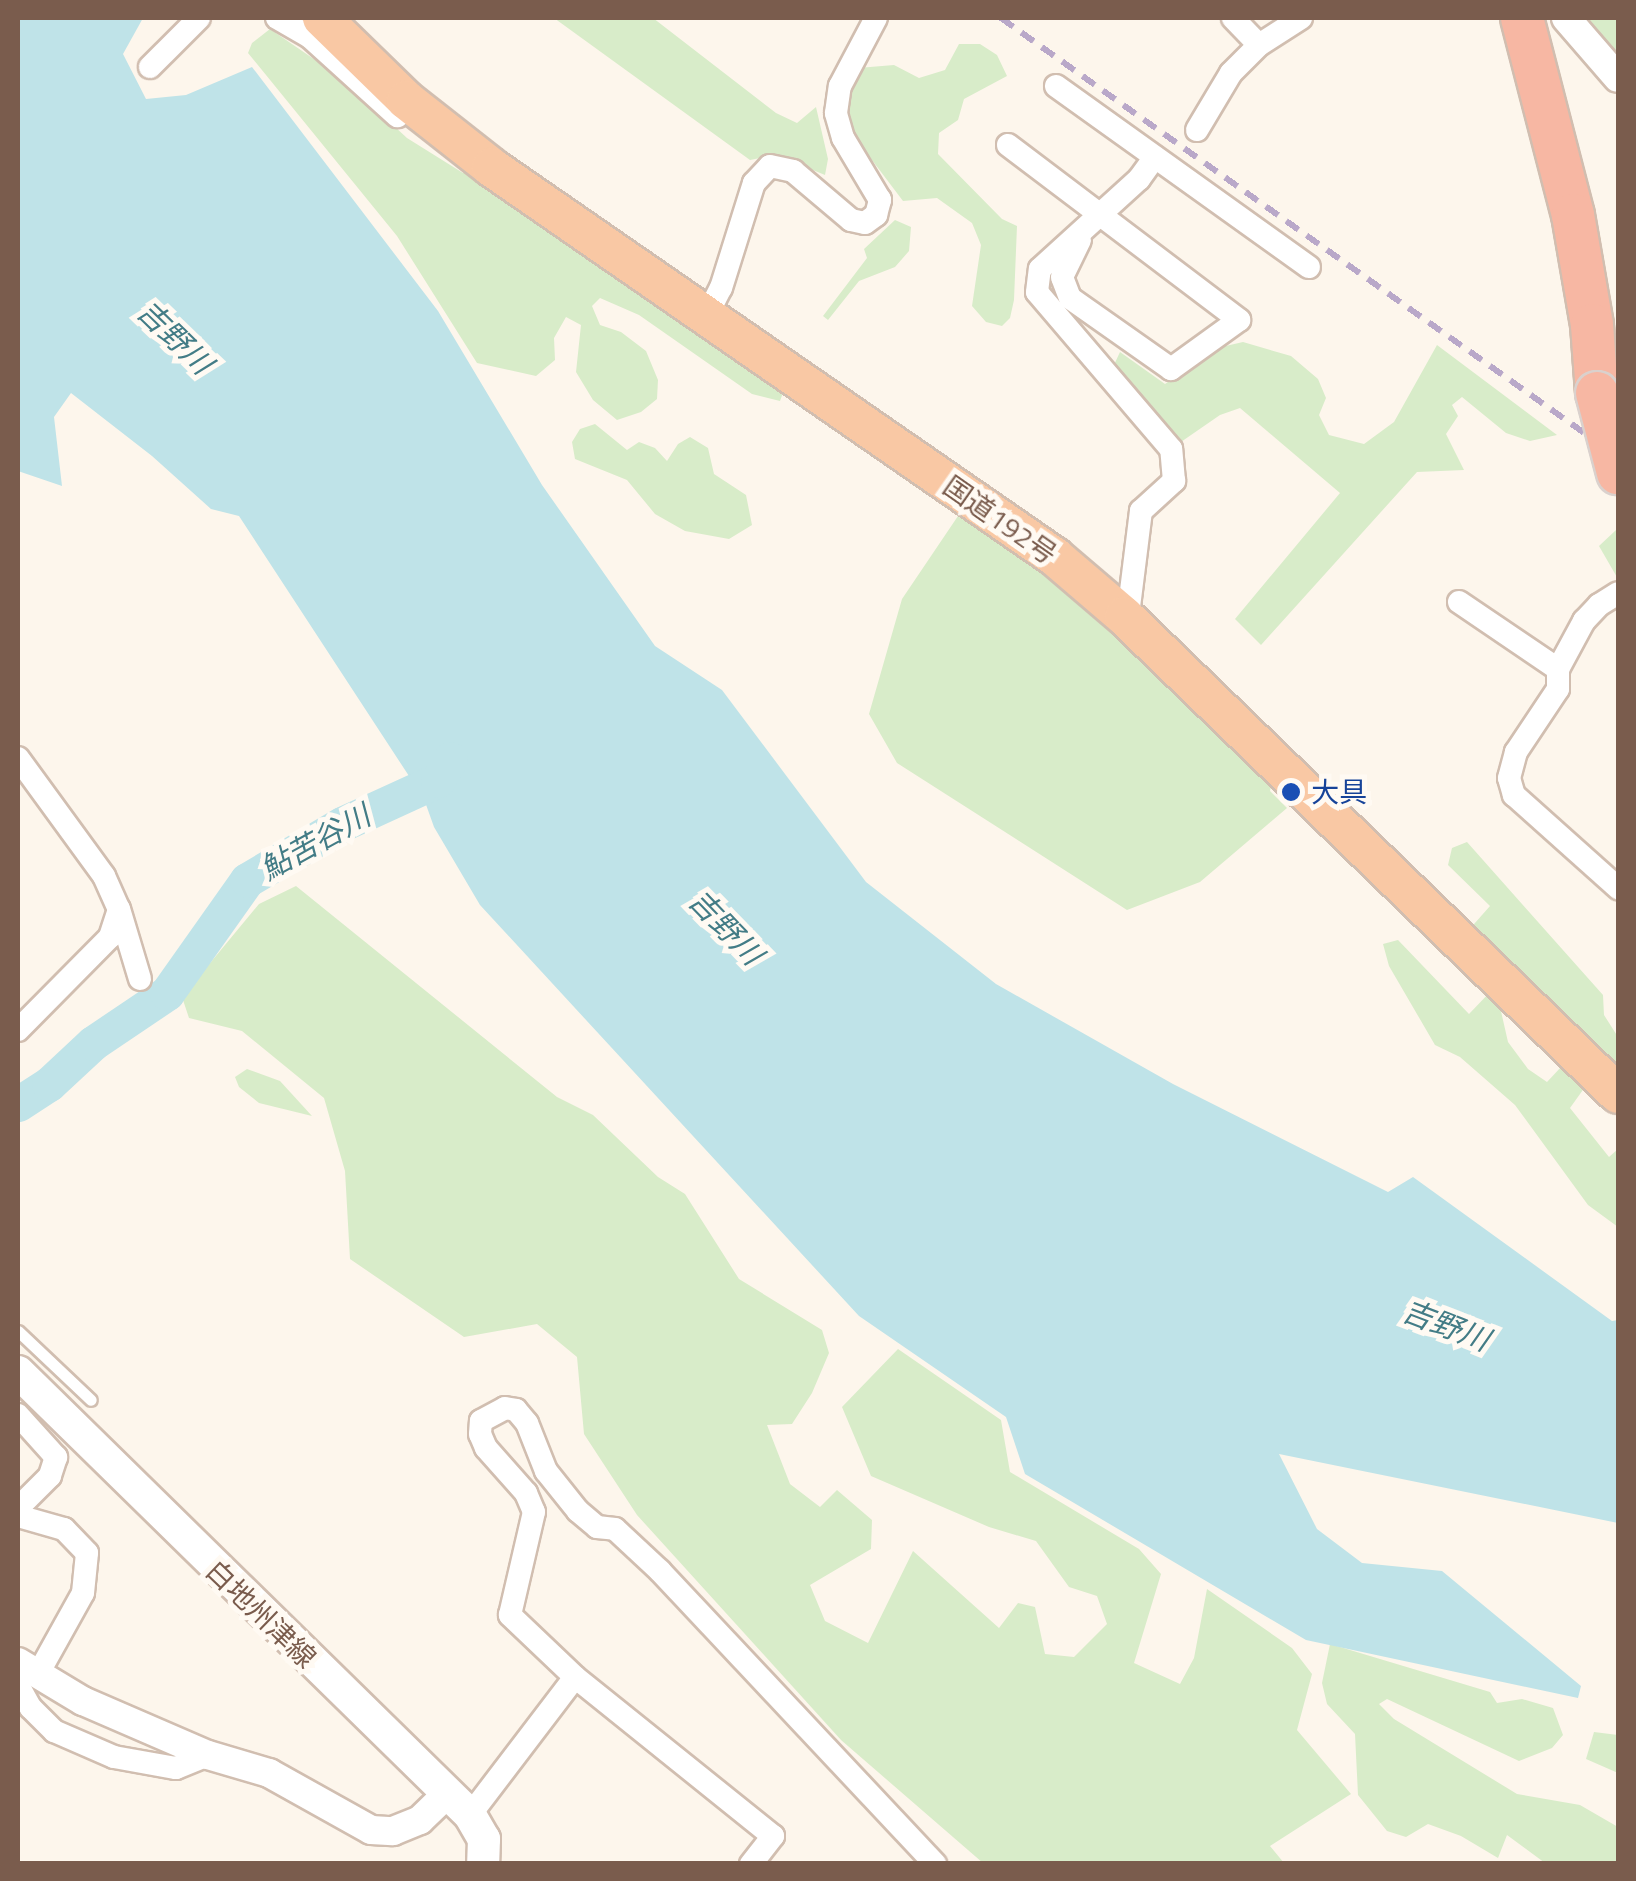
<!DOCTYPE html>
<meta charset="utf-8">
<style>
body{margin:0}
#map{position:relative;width:1636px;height:1881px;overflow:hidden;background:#fdf6ec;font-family:"Titillium Web","Noto Sans JP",sans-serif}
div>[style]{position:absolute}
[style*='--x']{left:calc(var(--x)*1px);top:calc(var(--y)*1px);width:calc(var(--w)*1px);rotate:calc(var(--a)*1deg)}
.green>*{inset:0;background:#d8ecc9}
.water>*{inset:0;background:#bfe3e8}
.river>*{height:35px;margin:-17.5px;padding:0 17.5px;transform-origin:17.5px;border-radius:17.5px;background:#bfe3e8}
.roads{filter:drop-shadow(2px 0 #d1beb0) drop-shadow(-2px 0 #d1beb0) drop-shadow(0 2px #d1beb0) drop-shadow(0 -2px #d1beb0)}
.service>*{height:11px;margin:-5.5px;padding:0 5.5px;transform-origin:5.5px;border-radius:5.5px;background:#fff}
.minor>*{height:22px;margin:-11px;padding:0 11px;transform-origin:11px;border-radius:11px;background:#fff}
.tertiary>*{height:28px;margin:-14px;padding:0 14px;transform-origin:14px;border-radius:14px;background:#fff}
.secondary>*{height:32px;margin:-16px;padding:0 16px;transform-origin:16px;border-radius:16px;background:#fff}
.trunk>*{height:38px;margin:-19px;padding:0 19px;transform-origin:19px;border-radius:19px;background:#f9c8a4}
.motorway>*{height:42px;margin:-21px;padding:0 21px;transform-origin:21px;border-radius:21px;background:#f7b7a3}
.rail>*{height:6px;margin-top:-3px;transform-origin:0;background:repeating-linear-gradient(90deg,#b9a8c9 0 15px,transparent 0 25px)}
.bridges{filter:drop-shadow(2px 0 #dad1cd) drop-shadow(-2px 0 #dad1cd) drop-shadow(0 2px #dad1cd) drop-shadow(0 -2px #dad1cd)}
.motorway-bridge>*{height:42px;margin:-21px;padding:0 21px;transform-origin:21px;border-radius:21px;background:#f7b7a3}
.dots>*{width:28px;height:28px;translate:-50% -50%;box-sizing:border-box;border:5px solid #fffaf3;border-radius:50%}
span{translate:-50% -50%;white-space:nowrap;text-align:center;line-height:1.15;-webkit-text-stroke:10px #fffaf3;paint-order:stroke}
.street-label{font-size:28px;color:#7a5c4d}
.transit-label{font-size:28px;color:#164399}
.left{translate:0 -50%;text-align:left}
.water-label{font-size:30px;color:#437c86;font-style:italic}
.frame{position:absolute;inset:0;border:20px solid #7a5c4d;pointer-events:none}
</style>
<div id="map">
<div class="green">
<i style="clip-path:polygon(554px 18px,653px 18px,776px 113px,797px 123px,816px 107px,828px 159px,825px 175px,776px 155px,750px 160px)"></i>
<i style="clip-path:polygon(1583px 18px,1618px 18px,1618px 51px,1612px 48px)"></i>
<i style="clip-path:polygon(270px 29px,343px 79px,407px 138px,463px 173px,472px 173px,784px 390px,780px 401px,752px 394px,639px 315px,600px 298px,592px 306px,600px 325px,621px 332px,646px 351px,658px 380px,657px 399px,641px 412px,617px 420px,593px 400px,576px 372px,581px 325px,566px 317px,554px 338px,555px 360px,536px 376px,477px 363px,397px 236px,248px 53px,252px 43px)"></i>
<i style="clip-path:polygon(959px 44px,980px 44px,997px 55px,1007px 76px,964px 99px,958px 120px,939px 133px,938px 154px,1002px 219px,1017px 226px,1014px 300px,1010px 318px,1002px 326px,986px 322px,972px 306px,981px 245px,972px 223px,937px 198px,903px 201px,850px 131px,846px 103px,858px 68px,894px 65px,919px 78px,945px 70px)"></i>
<i style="clip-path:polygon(895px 220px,911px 227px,909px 251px,895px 267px,859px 281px,828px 320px,823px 316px,867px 258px,864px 249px)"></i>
<i style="clip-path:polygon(1243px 342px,1291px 356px,1318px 379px,1326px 398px,1319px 415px,1329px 435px,1364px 444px,1394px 422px,1437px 345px,1557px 435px,1530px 441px,1506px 433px,1462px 397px,1452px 405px,1458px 416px,1446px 434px,1464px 470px,1417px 472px,1261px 645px,1235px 619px,1340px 493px,1240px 408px,1220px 415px,1178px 444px,1113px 367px,1120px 352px,1165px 384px,1217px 348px)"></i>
<i style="clip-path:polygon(595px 424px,627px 450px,639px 442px,655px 448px,667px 461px,678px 444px,690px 437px,708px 448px,714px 474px,746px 495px,752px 525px,729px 539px,685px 531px,655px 514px,627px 480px,575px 459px,572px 442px,580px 429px)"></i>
<i style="clip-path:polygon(958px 516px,1102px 613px,1272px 782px,1270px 791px,1287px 808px,1200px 882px,1127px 910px,897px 763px,869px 714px,902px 599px)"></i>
<i style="clip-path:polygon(1616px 530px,1618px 532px,1618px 579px,1599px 546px)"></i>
<i style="clip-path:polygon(1467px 842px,1603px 995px,1604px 1015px,1618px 1037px,1618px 1080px,1467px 932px,1490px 906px,1448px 865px,1452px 848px)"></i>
<i style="clip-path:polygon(296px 886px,557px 1097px,593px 1115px,658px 1177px,685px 1194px,739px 1279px,822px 1330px,829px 1353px,812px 1393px,792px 1424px,767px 1425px,790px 1484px,820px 1507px,837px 1490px,872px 1520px,871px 1549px,810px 1585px,825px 1621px,868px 1643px,913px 1551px,999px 1628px,1018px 1603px,1035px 1607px,1045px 1654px,1074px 1657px,1107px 1624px,1097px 1596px,1069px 1587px,1036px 1541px,989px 1527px,871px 1476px,842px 1407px,898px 1349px,1001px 1420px,1010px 1472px,1139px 1549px,1161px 1574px,1134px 1663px,1180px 1684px,1194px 1658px,1207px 1589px,1292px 1648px,1312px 1674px,1297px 1730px,1351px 1794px,1270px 1846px,1284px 1863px,983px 1863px,841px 1740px,637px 1515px,584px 1434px,577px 1357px,537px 1324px,464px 1337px,350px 1259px,345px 1171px,324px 1098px,242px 1031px,189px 1018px,182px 997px,259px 904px)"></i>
<i style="clip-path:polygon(1398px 940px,1469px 1014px,1492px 990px,1498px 998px,1508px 1042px,1528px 1069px,1547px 1082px,1562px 1066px,1585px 1087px,1570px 1108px,1609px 1157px,1618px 1149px,1618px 1227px,1588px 1205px,1515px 1105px,1460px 1057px,1435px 1045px,1389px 966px,1383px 944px)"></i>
<i style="clip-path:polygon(247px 1069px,280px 1081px,312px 1116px,259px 1103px,239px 1087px,235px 1077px)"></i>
<i style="clip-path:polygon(1330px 1644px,1490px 1692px,1497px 1703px,1522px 1699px,1553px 1708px,1563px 1735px,1552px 1748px,1519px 1761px,1387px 1699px,1379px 1704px,1394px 1719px,1517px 1794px,1580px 1805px,1618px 1827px,1618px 1863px,1545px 1863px,1507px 1835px,1498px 1858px,1461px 1836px,1428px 1824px,1406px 1837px,1387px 1831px,1358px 1795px,1355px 1734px,1327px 1704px,1322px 1683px)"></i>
<i style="clip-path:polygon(1594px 1732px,1618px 1735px,1618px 1773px,1586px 1759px)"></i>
</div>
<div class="water">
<i style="clip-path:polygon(18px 18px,143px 18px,123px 54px,146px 99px,186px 95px,252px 67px,438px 311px,542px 485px,655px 646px,722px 690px,866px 882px,996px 984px,1173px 1084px,1388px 1192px,1413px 1177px,1612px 1321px,1618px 1320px,1618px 1523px,1279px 1454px,1317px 1529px,1362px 1563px,1442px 1571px,1581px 1686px,1578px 1698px,1306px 1640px,1025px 1474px,1006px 1417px,859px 1316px,480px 905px,434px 827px,424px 799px,239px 516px,211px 509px,152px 456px,71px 393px,54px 417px,62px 486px,18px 471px)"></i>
</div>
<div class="river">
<i style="--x:18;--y:1104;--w:37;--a:-33"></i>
<i style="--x:49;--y:1084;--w:60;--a:-43"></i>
<i style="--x:93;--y:1043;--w:89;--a:-34"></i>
<i style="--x:167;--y:993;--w:138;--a:-54.7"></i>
<i style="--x:247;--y:880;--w:110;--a:-30.5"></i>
<i style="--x:342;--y:824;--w:106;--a:-24.6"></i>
<i style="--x:438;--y:780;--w:24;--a:-60"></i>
</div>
<div class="roads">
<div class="service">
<i style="--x:18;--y:1331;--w:100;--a:43.4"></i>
</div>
<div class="minor">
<i style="--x:277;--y:18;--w:38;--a:30"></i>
<i style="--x:310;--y:37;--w:118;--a:42.2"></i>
<i style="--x:1233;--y:18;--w:37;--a:46"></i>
<i style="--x:150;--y:67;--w:69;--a:-45"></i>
<i style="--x:1056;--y:86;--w:311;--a:35.6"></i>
<i style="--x:1197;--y:130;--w:66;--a:-59.2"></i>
<i style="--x:1231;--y:73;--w:40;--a:-45"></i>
<i style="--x:1259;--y:45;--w:50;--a:-32.7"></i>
<i style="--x:1008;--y:145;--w:290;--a:37.1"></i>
<i style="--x:1239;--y:320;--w:84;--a:144.2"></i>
<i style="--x:1171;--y:369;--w:123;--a:-144.9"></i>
<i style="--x:1070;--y:298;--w:22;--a:-111"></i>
<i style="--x:1062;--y:277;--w:41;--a:-64.1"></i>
<i style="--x:706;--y:317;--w:33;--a:-63"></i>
<i style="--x:721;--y:288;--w:110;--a:-72.6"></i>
<i style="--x:754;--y:183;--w:23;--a:-47"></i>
<i style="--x:770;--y:166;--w:24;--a:12"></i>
<i style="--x:793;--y:171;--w:76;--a:40.2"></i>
<i style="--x:851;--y:220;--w:14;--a:12"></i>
<i style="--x:865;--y:223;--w:14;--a:-36"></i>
<i style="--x:876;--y:215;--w:16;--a:-75"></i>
<i style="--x:880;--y:200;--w:72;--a:-120.8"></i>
<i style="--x:843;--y:138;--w:26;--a:-106"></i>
<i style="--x:836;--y:113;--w:27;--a:-82"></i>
<i style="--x:840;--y:86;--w:77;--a:-62.1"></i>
<i style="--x:1459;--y:602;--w:120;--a:34.1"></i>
<i style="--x:1558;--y:669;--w:20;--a:90"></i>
<i style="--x:1558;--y:689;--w:76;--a:123.7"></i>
<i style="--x:1516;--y:752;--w:27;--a:105"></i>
<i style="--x:1509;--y:778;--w:18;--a:74"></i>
<i style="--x:1514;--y:795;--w:140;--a:41.8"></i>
<i style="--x:1124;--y:616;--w:10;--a:-61"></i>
<i style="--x:1129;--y:607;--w:97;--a:-82.9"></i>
<i style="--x:1141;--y:511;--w:45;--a:-42.3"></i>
<i style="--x:1174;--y:481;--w:32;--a:-95"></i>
<i style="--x:1171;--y:449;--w:206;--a:-130.5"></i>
<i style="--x:1037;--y:292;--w:23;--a:-83"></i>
<i style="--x:1040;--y:269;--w:134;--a:-42.3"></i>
<i style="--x:1139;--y:179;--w:27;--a:-54"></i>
<i style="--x:1558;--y:669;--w:55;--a:-61.6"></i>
<i style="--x:1584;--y:621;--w:22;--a:-47"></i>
<i style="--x:1599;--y:605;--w:22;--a:-32"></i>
<i style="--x:18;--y:758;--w:146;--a:53.9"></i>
<i style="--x:104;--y:876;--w:36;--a:66"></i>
<i style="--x:119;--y:909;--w:73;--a:73.3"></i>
<i style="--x:18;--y:1030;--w:131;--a:-45.3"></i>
<i style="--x:110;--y:937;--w:29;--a:-72"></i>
<i style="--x:18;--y:1415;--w:57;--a:47.9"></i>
<i style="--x:56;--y:1457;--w:20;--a:108"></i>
<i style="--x:50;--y:1476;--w:45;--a:135"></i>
<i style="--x:18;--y:1516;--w:48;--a:15.8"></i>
<i style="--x:64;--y:1529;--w:33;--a:46"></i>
<i style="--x:87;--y:1553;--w:40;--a:95.7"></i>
<i style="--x:83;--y:1593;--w:93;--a:119.1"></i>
<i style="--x:575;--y:1677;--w:254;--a:38.8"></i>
<i style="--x:773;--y:1836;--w:36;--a:128"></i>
<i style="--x:18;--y:1685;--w:26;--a:61"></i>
<i style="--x:31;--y:1708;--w:33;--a:45"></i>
<i style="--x:54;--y:1731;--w:65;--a:23.4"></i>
<i style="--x:114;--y:1757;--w:63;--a:10.1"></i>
<i style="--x:176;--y:1768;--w:35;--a:-22"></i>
<i style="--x:470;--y:1815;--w:173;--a:-52.7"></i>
<i style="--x:575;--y:1677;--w:90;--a:-136.4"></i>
<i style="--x:510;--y:1615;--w:106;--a:-76.9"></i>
<i style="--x:534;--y:1512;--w:21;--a:-113"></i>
<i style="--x:526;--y:1493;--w:60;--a:-131.6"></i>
<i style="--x:486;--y:1448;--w:15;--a:-113"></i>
<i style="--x:480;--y:1434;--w:13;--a:-86"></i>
<i style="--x:481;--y:1421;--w:27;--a:-28"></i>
<i style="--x:505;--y:1408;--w:11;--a:10"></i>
<i style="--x:516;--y:1410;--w:17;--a:50"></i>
<i style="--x:527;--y:1423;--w:52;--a:68.4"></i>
<i style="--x:546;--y:1471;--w:51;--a:51.3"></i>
<i style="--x:578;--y:1511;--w:25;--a:40"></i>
<i style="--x:597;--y:1527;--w:18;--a:6"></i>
<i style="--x:615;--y:1529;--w:62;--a:43"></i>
<i style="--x:660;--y:1571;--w:402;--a:46.8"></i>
</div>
<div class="tertiary">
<i style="--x:1566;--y:18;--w:79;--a:49.1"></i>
<i style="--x:18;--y:1662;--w:76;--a:31"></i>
<i style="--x:83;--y:1701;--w:136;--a:23.4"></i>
<i style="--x:208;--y:1755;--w:64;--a:16.4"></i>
<i style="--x:269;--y:1773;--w:117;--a:29.2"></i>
<i style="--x:371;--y:1830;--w:22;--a:3"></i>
<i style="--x:393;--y:1831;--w:29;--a:-22"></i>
<i style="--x:420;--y:1820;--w:39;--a:-44"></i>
</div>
<div class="secondary">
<i style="--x:18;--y:1372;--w:633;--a:44.42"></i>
<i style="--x:470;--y:1815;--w:28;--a:60"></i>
<i style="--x:484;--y:1839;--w:25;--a:92"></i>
</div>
<div class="trunk">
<i style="--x:322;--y:18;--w:117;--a:44.3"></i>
<i style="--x:406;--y:100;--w:108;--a:38.2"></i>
<i style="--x:491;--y:167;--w:686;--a:34.66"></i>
<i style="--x:1055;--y:557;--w:91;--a:40.5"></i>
<i style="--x:1124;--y:616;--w:687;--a:44.06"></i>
</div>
<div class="motorway">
<i style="--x:1522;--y:18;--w:203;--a:75.5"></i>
<i style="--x:1573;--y:215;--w:112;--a:80.2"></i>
<i style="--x:1592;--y:325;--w:68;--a:85.8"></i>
</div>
</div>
<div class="rail">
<i style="--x:1001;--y:18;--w:757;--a:35.43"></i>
</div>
<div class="bridges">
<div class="motorway-bridge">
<i style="--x:1597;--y:393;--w:83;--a:75.3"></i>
</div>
</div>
<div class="dots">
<i style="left:1291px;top:792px;background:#1a4fb4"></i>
</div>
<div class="street-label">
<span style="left:1000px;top:520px;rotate:35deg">国道192号</span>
<span style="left:261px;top:1614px;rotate:44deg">白地州津線</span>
</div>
<div class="transit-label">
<span class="left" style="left:1311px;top:792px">大具</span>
</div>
<div class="water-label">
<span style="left:175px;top:337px;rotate:44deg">吉野川</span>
<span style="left:315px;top:842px;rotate:-29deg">鮎苦谷川</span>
<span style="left:726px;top:927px;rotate:46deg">吉野川</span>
<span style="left:1446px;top:1325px;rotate:21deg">吉野川</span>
</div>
<div class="frame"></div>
</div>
